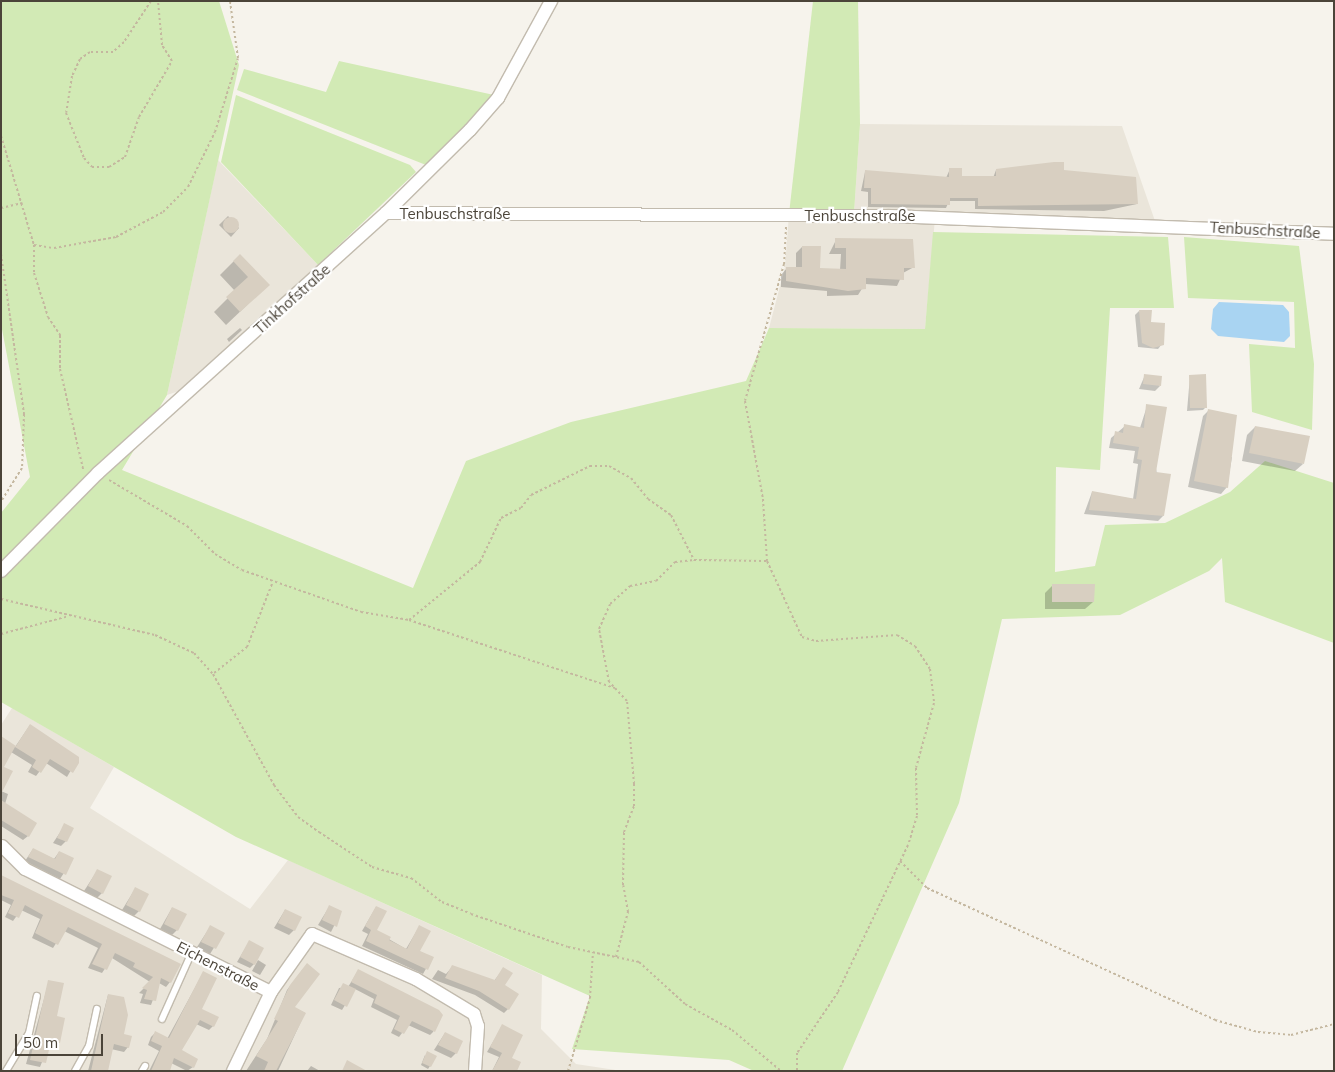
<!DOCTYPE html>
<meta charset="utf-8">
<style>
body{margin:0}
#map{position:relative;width:1335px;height:1072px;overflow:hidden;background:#f6f3ec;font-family:Mulish,sans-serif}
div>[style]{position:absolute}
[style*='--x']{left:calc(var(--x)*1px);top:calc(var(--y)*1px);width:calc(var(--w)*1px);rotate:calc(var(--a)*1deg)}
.residential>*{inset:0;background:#eae5da}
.green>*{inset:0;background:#d2eab5}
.water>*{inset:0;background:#a9d4f2}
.shadow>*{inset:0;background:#0003}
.building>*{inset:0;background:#d8cfc1}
.round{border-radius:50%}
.path>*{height:2px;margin-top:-1px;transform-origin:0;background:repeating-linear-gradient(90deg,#c4b79f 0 2.5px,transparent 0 5px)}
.roads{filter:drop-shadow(1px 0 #c2bbae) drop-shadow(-1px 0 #c2bbae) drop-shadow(0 1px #c2bbae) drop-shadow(0 -1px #c2bbae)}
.lane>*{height:6px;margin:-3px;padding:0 3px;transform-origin:3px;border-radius:3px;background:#fff}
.street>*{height:12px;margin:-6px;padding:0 6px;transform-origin:6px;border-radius:6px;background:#fff}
span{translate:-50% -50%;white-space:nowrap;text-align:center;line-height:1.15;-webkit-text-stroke:4.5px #fff;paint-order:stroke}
.street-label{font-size:15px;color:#4b4439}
.frame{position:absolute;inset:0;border:2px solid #4b4439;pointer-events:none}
.scale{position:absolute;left:15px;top:1034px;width:88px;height:22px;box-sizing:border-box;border:2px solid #4b4439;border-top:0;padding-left:6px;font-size:15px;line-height:18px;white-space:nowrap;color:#4b4439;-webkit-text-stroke:4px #fff;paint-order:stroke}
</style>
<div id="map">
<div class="residential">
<i style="clip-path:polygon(860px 124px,1122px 126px,1155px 221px,935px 219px,925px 329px,769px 328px,785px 267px,789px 214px,854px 213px)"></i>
<i style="clip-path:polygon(218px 160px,318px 265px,185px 389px,167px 395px)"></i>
<i style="clip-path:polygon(12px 708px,114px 767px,90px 808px,250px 909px,288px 860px,542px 975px,541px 1029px,576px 1064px,622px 1071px,1px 1071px,1px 725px)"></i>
</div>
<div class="green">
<i style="clip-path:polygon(1px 1px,219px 1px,239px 65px,167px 395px,122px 470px,413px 588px,466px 461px,571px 422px,746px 381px,769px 328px,925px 329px,933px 232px,1168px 237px,1174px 308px,1110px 308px,1100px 470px,1056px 467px,1055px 572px,1095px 566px,1105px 525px,1165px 523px,1230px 492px,1265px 461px,1334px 483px,1334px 643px,1225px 602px,1222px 558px,1209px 571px,1120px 615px,1002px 619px,959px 803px,842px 1071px,754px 1071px,729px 1060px,572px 1049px,590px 996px,236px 837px,1px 702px,1px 513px,30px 477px,1px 324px)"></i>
<i style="clip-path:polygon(813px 1px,858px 1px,860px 124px,854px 213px,789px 214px)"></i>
<i style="clip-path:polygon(339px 61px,494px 95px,426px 165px,237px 90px,244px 69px,326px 92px)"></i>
<i style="clip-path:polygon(236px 95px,410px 165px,416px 172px,318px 265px,221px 162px)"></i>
<i style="clip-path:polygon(1184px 237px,1299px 246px,1314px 364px,1312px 430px,1252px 412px,1249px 344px,1295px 348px,1294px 302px,1188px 298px)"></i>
</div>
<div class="water">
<i style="clip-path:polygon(1219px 302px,1283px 305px,1289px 312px,1290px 336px,1284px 342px,1218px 336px,1211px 329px,1213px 309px)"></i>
</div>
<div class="shadow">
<i style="clip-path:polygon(950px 169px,960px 178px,993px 178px,996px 170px,1135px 179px,1137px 204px,1104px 211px,975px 209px,975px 201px,949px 201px,946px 208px,868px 207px,868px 192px,861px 191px,865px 172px,946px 178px)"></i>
<i style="clip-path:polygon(228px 216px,239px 228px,231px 237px,219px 225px)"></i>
<i style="clip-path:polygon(836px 240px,914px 267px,903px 273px,897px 286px,865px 284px,858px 295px,827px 296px,827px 291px,781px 287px,781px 275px,787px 268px,796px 269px,796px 253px,802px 247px,819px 269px,840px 270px,841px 254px,829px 254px)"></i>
<i style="clip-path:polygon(240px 255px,268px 285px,226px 325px,214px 312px,235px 291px,220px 275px)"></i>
<i style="clip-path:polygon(1139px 311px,1162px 344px,1158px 349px,1138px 347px,1135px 315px)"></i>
<i style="clip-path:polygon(240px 328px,242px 330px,229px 342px,227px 339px)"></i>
<i style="clip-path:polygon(1145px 375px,1160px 386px,1155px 391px,1139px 389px)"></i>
<i style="clip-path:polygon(1190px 376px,1206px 407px,1203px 410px,1187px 411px)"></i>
<i style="clip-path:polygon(1147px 406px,1163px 516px,1158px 521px,1084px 514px,1092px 492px,1133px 499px,1138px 464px,1133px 463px,1135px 451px,1109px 448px,1111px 438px,1125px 426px,1140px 428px)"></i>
<i style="clip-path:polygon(1209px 410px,1228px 457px,1232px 457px,1227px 487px,1221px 494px,1188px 487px,1203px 416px)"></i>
<i style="clip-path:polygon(1255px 427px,1303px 464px,1295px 471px,1242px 461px,1247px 435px)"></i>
<i style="clip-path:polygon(1053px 585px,1093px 602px,1085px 609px,1045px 609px,1045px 593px)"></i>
<i style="clip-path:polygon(30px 725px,78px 758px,67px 777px,46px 763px,36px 776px,28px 772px,32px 765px,11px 752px,2px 767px,1px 791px,8px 794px,5px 804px,28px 836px,23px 840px,1px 826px,1px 740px,15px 747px)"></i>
<i style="clip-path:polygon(65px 825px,66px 841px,61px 846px,53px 843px)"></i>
<i style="clip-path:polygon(33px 849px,54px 859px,59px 852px,73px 859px,60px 879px,25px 861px)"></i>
<i style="clip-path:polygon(97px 871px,102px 893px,97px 898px,84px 891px)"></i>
<i style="clip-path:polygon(1px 876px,170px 982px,166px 987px,159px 983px,151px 1005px,140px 1003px,143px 994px,139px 993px,150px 982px,112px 958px,102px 973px,88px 968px,98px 948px,64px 931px,53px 948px,32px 938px,40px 919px,21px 910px,13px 921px,5px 917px,11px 905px,1px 900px)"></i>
<i style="clip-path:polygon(135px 889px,139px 911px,134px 916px,122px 910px)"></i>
<i style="clip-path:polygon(329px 907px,341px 912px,331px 932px,318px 925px)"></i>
<i style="clip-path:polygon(376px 907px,375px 931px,406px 949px,419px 927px,419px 951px,432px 958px,423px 974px,362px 946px,368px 934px,362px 931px)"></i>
<i style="clip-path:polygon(172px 908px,177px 930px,172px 935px,160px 929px)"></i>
<i style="clip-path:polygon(285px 910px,294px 930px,289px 935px,274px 928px)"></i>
<i style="clip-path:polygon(210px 927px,223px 933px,210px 954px,197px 947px)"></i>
<i style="clip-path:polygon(249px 942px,254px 964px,250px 968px,237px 962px)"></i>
<i style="clip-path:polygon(258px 960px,266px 965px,260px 975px,252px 971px)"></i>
<i style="clip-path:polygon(452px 967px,494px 981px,500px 973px,508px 1009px,504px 1013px,475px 995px,432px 979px,438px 970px,446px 974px)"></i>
<i style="clip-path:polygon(303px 969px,293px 1007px,305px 1013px,278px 1071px,246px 1071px,267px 1039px,287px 990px)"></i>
<i style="clip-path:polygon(358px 971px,441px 1015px,433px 1032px,430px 1035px,408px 1025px,399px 1037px,391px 1033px,397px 1020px,371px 1007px,374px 999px,355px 989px,342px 1010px,331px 1005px,339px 988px,348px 987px)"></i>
<i style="clip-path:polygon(203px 973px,201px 1010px,213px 1026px,209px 1030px,196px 1024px,180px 1051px,193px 1067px,187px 1071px,171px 1063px,167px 1071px,149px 1071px,159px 1051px,148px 1045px,151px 1037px,155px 1033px,167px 1039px)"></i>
<i style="clip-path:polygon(49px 981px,59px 1042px,49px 1045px,40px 1067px,26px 1064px)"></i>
<i style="clip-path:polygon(108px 995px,128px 1047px,124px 1052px,111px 1049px,107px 1071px,88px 1071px)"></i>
<i style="clip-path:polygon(503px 1025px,510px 1058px,515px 1071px,492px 1071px,499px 1057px,487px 1052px)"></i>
<i style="clip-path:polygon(445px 1033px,456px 1053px,451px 1058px,434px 1050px)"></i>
<i style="clip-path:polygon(425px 1055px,430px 1066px,428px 1069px,421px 1065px)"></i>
<i style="clip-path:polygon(311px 1066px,320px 1071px,307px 1071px)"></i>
</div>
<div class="building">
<i style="clip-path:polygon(1054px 162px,1064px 162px,1064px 170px,1136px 177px,1138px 204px,978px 206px,978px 198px,950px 198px,950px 205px,871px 204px,871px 188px,864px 188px,865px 170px,949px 177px,949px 168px,962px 168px,962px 176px,996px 176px,996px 169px)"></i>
<i class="round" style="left:223px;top:217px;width:16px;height:16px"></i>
<i style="clip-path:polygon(835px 238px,913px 239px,915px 268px,904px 268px,904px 280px,866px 278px,866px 289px,848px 291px,786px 281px,786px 267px,802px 267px,802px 246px,821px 246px,820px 268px,846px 269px,846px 248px,835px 248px)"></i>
<i style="clip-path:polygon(240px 254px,270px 285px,240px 312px,226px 297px,248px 277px,233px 261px)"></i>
<i style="clip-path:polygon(1139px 310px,1152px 310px,1151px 322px,1165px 323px,1164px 345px,1153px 348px,1142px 343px)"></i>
<i style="clip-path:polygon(1144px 374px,1162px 376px,1161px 386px,1143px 384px)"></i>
<i style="clip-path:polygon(1206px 374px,1207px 408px,1190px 408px,1189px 375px)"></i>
<i style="clip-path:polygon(1146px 404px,1167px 407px,1156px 472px,1171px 474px,1164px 516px,1089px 510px,1092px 491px,1136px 499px,1142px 460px,1137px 459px,1139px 447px,1113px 443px,1115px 431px,1123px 433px,1124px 424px,1144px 428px)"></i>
<i style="clip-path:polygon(1208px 409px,1237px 415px,1228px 488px,1194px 481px)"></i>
<i style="clip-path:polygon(1255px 426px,1310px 436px,1304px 464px,1249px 453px)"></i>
<i style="clip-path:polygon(1052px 584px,1095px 584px,1094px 602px,1052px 602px)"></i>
<i style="clip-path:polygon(30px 724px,79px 757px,79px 763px,73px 773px,50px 759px,41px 773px,32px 767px,36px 760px,15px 747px,4px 767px,13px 771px,1px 794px,1px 736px,16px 746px)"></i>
<i style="clip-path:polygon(1px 800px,37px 823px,29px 837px,1px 820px)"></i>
<i style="clip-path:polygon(64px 823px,74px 828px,67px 842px,57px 838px)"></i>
<i style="clip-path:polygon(33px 848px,55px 859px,59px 851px,74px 858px,66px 875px,28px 857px)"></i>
<i style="clip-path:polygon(97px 869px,112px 876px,103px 894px,88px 886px)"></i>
<i style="clip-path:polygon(1px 875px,181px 964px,171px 983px,161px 978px,156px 1001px,144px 999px,147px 990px,142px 988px,153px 977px,133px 967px,135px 963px,115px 953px,107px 970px,92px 964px,102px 944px,68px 927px,58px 945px,35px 933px,43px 915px,25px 905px,19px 918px,8px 913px,14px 900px,1px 895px)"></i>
<i style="clip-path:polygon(135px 887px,149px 894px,140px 912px,126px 905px)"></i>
<i style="clip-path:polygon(329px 905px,342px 911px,337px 927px,322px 920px)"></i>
<i style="clip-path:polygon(376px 906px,387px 911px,377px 930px,391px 937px,389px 940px,407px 949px,419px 925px,431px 931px,420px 951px,434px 957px,428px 970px,366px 941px,371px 930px,365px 926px)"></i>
<i style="clip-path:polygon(172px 907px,187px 914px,178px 931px,164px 924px)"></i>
<i style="clip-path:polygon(285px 909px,302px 917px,295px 931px,278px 923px)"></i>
<i style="clip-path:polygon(210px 925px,225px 933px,216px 949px,201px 942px)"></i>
<i style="clip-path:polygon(249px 940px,264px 948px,255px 965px,240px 957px)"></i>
<i style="clip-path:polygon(307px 963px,320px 974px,295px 1007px,306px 1013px,276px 1071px,264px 1071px,268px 1062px,256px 1056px,278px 1021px,274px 1019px,290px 985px)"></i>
<i style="clip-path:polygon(452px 965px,495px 980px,503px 967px,513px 973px,505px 985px,519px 994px,509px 1010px,479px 991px,445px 978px)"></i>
<i style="clip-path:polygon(358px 969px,439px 1010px,443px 1015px,435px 1032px,412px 1021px,404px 1034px,394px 1029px,400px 1016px,374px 1003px,377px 995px,351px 982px)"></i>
<i style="clip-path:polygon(203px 971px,217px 978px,202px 1009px,219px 1017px,214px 1027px,200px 1020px,182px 1050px,198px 1059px,194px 1068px,174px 1058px,170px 1071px,151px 1071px,162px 1046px,151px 1041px,155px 1031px,169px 1038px)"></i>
<i style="clip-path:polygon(48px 980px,64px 983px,57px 1016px,65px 1018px,60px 1043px,51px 1041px,46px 1063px,30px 1060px)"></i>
<i style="clip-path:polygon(343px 983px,356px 989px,347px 1007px,334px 1000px)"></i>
<i style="clip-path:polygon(108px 994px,124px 997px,128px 1015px,124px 1034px,132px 1036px,129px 1048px,114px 1044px,108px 1071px,91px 1071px)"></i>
<i style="clip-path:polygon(502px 1024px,523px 1035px,512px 1058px,521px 1062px,517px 1071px,492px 1071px,502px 1053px,490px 1047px)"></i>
<i style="clip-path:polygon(445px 1032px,463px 1041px,457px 1054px,438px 1045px)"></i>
<i style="clip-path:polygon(427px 1051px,437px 1056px,431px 1067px,422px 1063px)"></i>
<i style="clip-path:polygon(347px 1060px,367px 1071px,342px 1071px)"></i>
</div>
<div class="path">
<i style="--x:151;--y:1;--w:49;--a:123.4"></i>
<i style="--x:124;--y:42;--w:15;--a:138"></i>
<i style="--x:113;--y:52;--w:23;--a:180"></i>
<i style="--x:90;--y:52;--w:12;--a:145"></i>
<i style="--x:80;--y:59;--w:19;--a:115"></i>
<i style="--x:72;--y:76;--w:37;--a:99"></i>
<i style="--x:66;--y:113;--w:48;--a:68.2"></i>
<i style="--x:84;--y:158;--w:12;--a:48"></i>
<i style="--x:92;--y:167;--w:17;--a:0"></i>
<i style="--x:109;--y:167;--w:19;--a:-32"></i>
<i style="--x:125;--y:157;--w:42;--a:-70.7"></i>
<i style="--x:139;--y:117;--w:65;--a:-59.5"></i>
<i style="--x:172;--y:61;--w:19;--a:-122"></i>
<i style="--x:162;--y:45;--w:44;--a:-95.2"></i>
<i style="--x:1;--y:136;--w:114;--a:73.2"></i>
<i style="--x:34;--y:245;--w:28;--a:90"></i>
<i style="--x:34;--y:273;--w:46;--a:72.3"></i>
<i style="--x:48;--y:317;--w:22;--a:56"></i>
<i style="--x:60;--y:335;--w:34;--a:90"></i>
<i style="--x:60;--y:369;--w:103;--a:77"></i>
<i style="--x:1;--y:208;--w:22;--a:-13"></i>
<i style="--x:786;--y:227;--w:37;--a:93"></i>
<i style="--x:784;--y:264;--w:142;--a:105.9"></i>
<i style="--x:745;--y:401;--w:100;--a:79.6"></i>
<i style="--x:763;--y:499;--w:62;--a:86.3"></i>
<i style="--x:767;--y:561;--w:84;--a:65.3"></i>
<i style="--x:802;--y:637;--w:15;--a:16"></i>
<i style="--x:816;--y:641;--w:81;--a:-4.2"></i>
<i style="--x:897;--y:635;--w:21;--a:31"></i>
<i style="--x:915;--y:646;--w:27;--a:57"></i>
<i style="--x:930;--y:669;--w:34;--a:83"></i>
<i style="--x:934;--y:703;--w:67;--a:105.5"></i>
<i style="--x:916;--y:768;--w:48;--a:88.8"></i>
<i style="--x:917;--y:816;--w:30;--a:107"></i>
<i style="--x:908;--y:845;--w:163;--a:115.5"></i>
<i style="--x:838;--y:992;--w:73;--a:123.9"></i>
<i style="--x:797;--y:1053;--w:18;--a:90"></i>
<i style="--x:34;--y:245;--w:20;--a:9"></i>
<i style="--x:54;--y:248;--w:63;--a:-10.1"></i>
<i style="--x:116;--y:237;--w:53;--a:-28"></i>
<i style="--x:163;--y:212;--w:35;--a:-45"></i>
<i style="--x:188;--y:187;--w:61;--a:-63.9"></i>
<i style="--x:215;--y:132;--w:77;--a:-72.7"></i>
<i style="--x:238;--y:58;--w:58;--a:-98"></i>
<i style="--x:1;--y:254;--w:162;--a:81.8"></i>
<i style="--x:24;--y:414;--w:54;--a:92.1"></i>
<i style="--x:22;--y:468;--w:39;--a:122"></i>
<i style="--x:109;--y:480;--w:91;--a:30.5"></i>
<i style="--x:187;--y:526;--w:40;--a:45"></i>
<i style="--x:215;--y:554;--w:31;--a:31"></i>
<i style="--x:242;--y:570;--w:126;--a:19.4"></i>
<i style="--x:361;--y:612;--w:49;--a:9.5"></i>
<i style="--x:409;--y:620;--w:92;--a:-39.2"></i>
<i style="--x:480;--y:562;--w:49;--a:-64.5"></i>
<i style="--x:501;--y:518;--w:22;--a:-27"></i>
<i style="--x:521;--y:508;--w:16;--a:-52"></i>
<i style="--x:531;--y:495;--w:66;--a:-26.2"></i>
<i style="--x:590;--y:466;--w:19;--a:0"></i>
<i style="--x:609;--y:466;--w:25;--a:29"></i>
<i style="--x:631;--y:478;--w:27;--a:51"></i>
<i style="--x:648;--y:499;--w:28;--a:35"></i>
<i style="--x:671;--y:515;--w:51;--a:62.9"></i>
<i style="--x:694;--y:560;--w:73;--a:0.8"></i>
<i style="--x:1;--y:599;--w:158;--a:13.2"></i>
<i style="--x:155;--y:635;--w:43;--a:24.8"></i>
<i style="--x:194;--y:653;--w:28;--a:48"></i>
<i style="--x:213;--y:674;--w:127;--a:61.2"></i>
<i style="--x:274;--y:785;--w:40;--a:53"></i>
<i style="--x:298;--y:817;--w:26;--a:36"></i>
<i style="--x:319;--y:832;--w:64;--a:33.4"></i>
<i style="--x:372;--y:867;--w:41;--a:15.8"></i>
<i style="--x:411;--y:878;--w:39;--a:38"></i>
<i style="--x:442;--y:902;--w:31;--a:22"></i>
<i style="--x:471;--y:914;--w:102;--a:18.8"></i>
<i style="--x:568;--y:947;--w:73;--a:11.9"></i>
<i style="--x:639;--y:962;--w:62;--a:42.4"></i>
<i style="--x:685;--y:1004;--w:54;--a:29"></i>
<i style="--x:732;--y:1030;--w:64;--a:39.9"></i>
<i style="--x:409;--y:620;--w:217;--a:18.3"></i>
<i style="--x:1;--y:634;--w:70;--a:-14.8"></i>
<i style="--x:214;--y:673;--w:42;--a:-38.2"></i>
<i style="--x:247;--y:647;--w:68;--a:-68.4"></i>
<i style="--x:900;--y:861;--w:38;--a:45"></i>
<i style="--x:927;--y:888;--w:317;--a:24.6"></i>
<i style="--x:1215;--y:1020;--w:45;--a:15.6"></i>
<i style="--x:1258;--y:1032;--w:33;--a:5"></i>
<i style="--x:1291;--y:1035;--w:44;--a:-14.3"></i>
<i style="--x:616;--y:957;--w:47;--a:-75.1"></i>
<i style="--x:628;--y:912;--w:27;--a:-100"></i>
<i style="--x:623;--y:885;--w:53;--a:-88.9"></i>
<i style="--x:624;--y:832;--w:28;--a:-69"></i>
<i style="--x:634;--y:806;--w:22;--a:-90"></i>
<i style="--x:634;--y:784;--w:83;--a:-94.8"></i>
<i style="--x:627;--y:701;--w:26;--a:-133"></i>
<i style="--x:609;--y:682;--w:54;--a:-100.7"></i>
<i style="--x:599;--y:629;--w:27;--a:-66"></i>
<i style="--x:610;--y:604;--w:27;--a:-42"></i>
<i style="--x:630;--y:586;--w:26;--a:-11"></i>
<i style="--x:656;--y:581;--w:27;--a:-45"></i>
<i style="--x:675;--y:562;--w:19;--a:-6"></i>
<i style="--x:568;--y:1071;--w:76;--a:-73.2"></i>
<i style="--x:590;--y:998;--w:46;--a:-86.3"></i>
</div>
<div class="roads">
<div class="lane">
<i style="--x:162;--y:1019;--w:73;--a:-65.9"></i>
<i style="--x:6;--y:1071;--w:44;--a:-58.8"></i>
<i style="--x:29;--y:1033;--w:38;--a:-78"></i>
<i style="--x:75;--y:1071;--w:29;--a:-61"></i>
<i style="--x:89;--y:1046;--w:38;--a:-78"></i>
<i style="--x:142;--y:1071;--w:6;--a:-59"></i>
</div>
<div class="street">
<i style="--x:386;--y:213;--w:504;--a:0.34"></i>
<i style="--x:890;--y:216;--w:444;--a:2.3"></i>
<i style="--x:1;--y:571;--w:138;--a:-45.3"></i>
<i style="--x:98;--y:473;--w:388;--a:-42.1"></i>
<i style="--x:386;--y:213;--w:118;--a:-44.7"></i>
<i style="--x:470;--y:130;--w:43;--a:-48.8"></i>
<i style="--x:498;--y:98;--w:111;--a:-61.3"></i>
<i style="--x:2;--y:846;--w:33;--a:45"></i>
<i style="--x:25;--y:869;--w:275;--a:26.6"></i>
<i style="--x:271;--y:992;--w:71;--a:-54.7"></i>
<i style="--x:312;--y:934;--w:113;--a:23.4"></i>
<i style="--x:416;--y:979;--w:68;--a:31.1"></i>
<i style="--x:474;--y:1014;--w:13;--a:72"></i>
<i style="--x:478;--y:1026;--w:45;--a:93.8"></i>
<i style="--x:233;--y:1071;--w:88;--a:-64.3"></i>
</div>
</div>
<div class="street-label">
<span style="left:455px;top:214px">Tenbuschstraße</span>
<span style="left:860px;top:216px">Tenbuschstraße</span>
<span style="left:1265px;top:230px;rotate:3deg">Tenbuschstraße</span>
<span style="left:292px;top:299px;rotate:-42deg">Tinkhofstraße</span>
<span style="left:218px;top:966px;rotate:27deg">Eichenstraße</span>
</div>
<div class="frame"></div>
<div class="scale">50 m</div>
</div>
